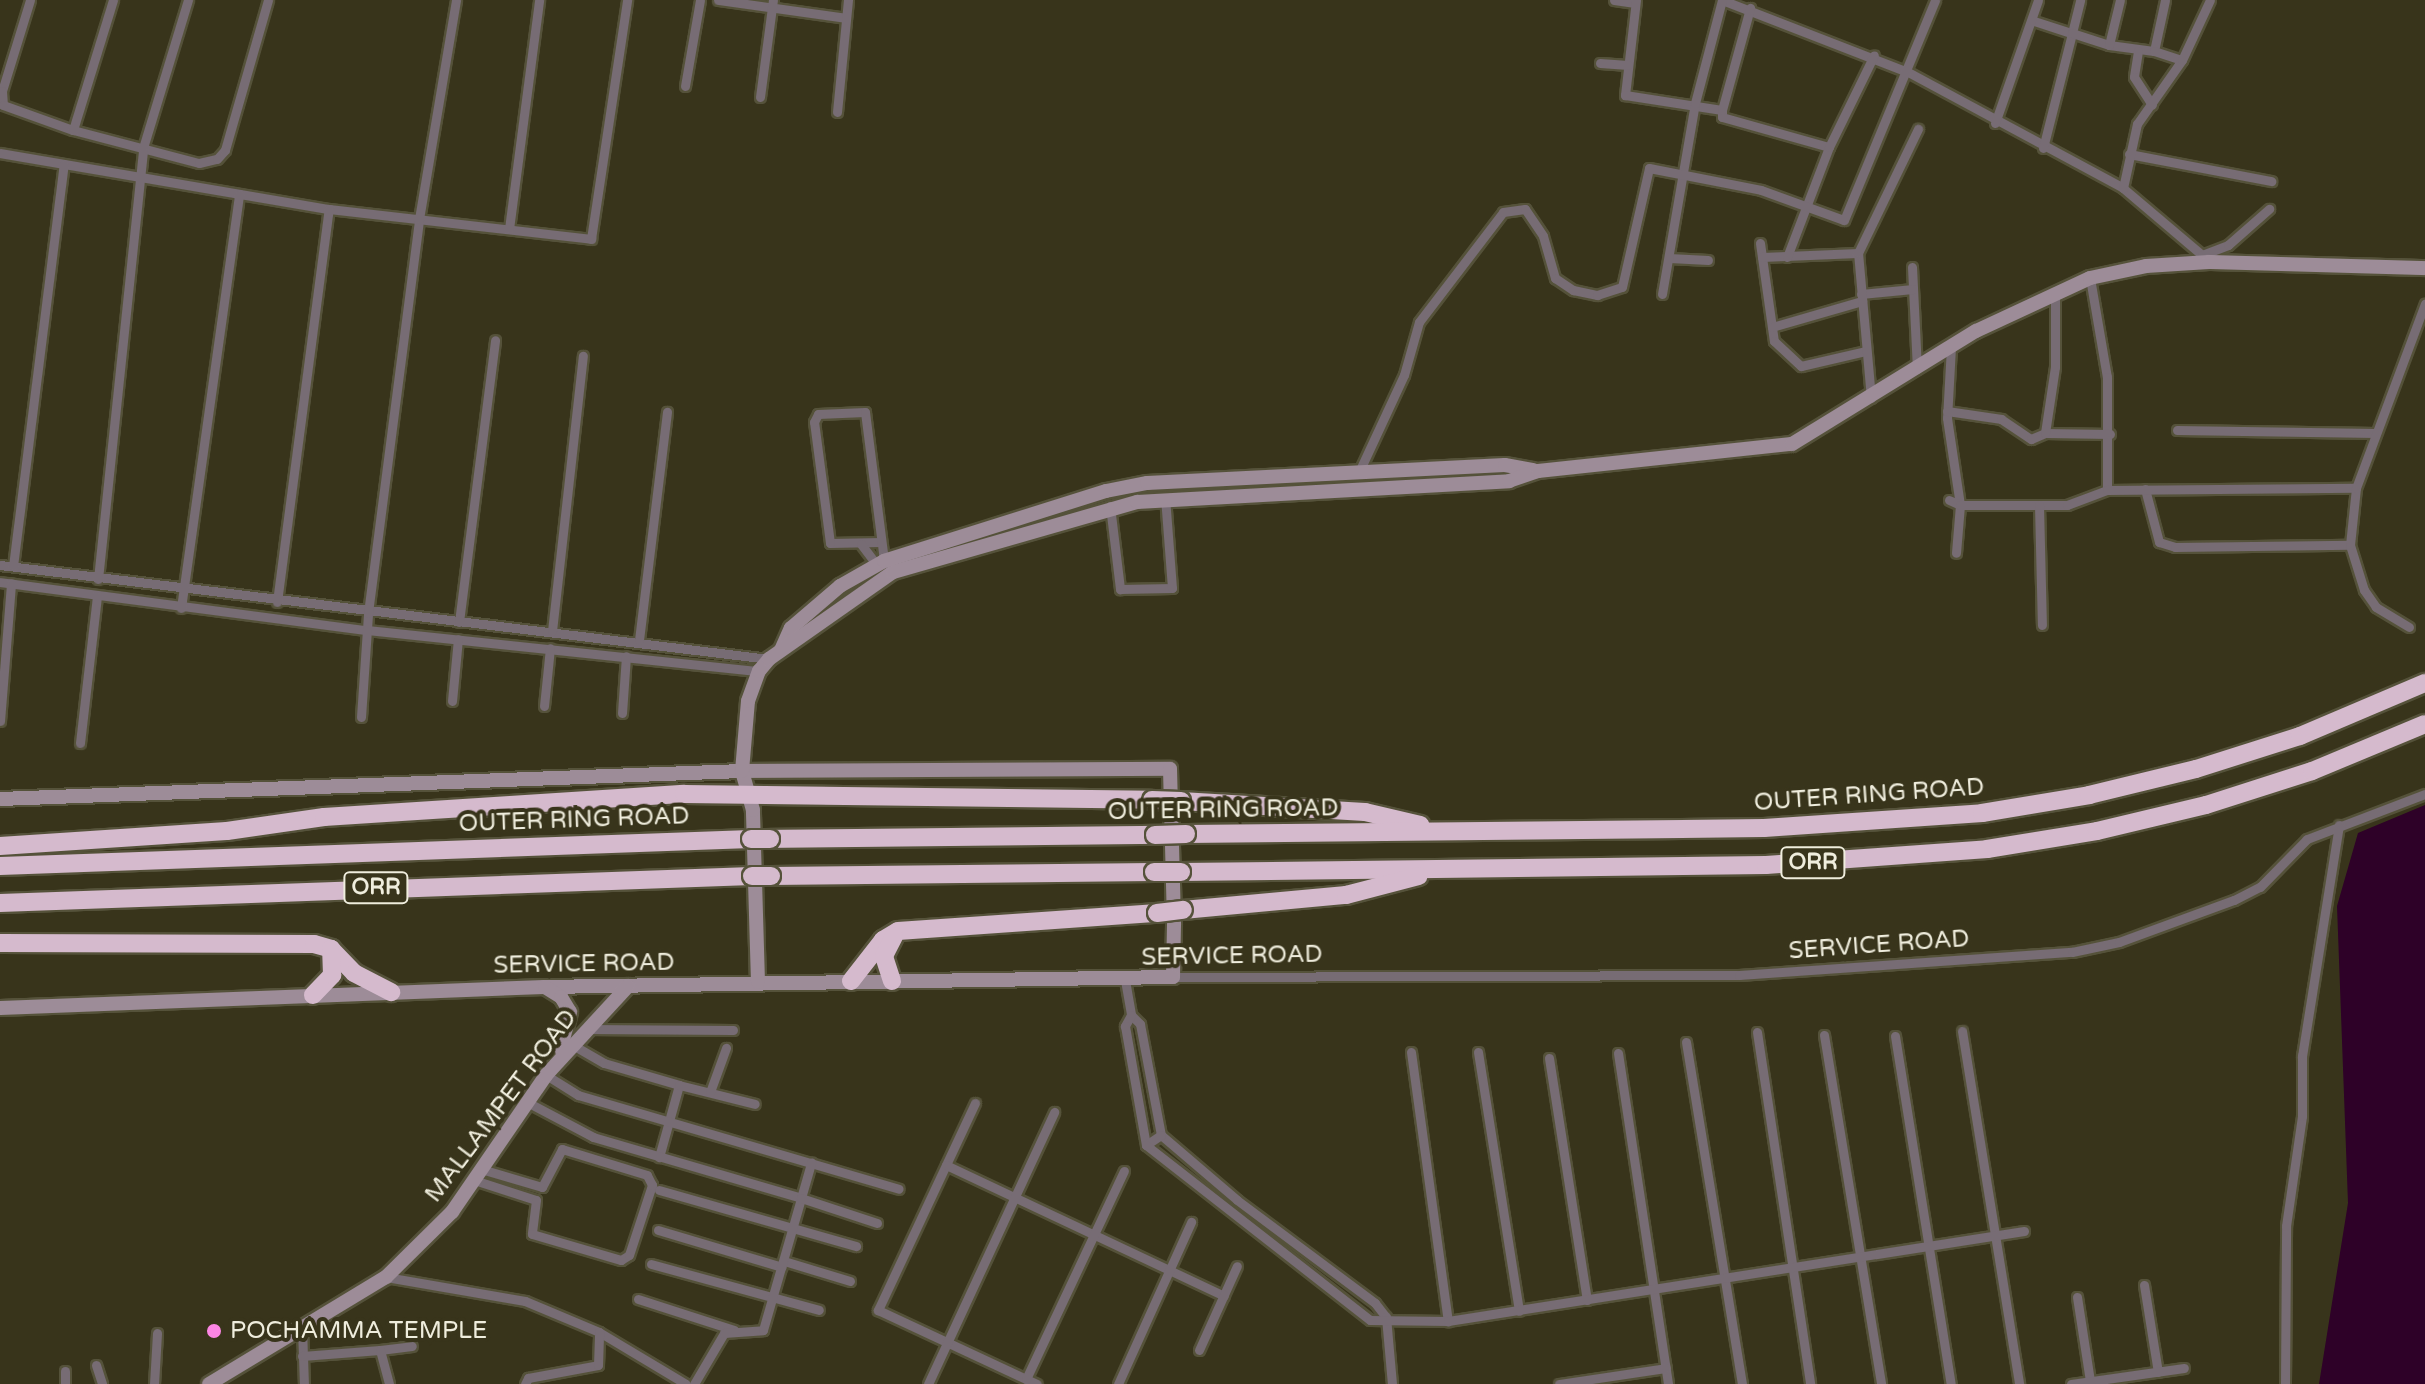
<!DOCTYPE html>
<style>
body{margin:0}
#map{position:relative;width:2425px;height:1384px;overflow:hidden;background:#38341b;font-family:"Varela Round",sans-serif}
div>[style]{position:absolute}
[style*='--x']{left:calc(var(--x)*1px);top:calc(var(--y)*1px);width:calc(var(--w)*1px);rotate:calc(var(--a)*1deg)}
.water>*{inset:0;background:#2e0128}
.roads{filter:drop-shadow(2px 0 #55523a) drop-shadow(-2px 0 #55523a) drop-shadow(0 2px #55523a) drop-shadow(0 -2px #55523a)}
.minor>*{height:9px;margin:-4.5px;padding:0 4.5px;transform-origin:4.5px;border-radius:4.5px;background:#776c74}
.secondary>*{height:14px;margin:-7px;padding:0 7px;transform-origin:7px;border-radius:7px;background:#9d8c98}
.motorway>*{height:18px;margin:-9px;padding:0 9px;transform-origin:9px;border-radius:9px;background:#d5bacd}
.bridges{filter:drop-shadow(2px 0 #55523a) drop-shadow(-2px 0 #55523a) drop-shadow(0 2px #55523a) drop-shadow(0 -2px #55523a)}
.motorway-bridge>*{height:18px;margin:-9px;padding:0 9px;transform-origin:9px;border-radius:9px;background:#d5bacd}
.dots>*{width:22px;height:22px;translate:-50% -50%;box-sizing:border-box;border:4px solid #38341b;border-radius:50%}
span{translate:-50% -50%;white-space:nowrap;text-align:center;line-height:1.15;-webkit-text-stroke:8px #38341b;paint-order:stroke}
.shield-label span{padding:2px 6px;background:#38341b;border:2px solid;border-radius:6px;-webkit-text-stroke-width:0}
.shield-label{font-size:22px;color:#efeddd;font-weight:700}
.street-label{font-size:24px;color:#efeddd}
.poi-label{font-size:24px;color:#efeddd}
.left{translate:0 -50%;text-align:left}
</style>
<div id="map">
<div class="water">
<i style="clip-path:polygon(2425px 805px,2425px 1384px,2319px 1384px,2348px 1203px,2337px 906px,2358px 833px)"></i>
</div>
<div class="roads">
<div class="minor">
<i style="--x:30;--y:0;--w:95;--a:107.1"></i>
<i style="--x:2;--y:91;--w:14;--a:86"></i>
<i style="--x:3;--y:105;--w:74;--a:19.7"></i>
<i style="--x:73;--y:130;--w:130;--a:14.7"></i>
<i style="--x:199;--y:163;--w:18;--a:-13"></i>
<i style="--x:217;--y:159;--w:12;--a:-48"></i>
<i style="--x:225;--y:150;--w:156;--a:-74"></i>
<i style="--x:718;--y:0;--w:129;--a:8"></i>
<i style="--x:1614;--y:0;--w:21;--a:8"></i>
<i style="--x:1636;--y:0;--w:96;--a:96.6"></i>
<i style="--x:1625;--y:95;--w:98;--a:8.8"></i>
<i style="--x:1722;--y:110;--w:7;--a:90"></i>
<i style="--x:1722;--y:117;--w:111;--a:15.7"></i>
<i style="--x:1722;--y:0;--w:199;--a:21.2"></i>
<i style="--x:1908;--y:72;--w:244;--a:28.3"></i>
<i style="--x:2123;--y:188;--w:113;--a:40.3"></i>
<i style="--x:2034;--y:21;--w:40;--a:18"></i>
<i style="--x:2072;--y:33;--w:34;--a:-76"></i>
<i style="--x:2109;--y:45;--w:45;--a:7.6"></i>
<i style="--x:2154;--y:51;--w:52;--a:-77.8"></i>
<i style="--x:2138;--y:51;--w:26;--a:99"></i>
<i style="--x:2134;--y:77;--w:33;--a:57"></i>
<i style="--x:2154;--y:51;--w:29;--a:18"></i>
<i style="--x:1600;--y:63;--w:28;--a:4"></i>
<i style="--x:685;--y:86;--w:87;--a:-80.1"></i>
<i style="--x:760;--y:97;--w:98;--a:-82.4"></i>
<i style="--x:1722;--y:110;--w:106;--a:-74.6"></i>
<i style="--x:837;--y:112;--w:113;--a:-84.4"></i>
<i style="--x:1995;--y:123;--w:130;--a:-70.7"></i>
<i style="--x:73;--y:130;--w:136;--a:-72.9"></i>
<i style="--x:2043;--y:148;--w:119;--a:-75.8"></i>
<i style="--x:2072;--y:33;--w:39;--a:18"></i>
<i style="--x:2109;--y:45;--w:46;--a:-76.3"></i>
<i style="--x:0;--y:153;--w:334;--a:9.7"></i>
<i style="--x:329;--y:209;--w:264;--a:6.5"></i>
<i style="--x:591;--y:239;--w:242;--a:-81.4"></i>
<i style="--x:2129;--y:154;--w:145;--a:10.8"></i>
<i style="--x:2123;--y:188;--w:66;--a:-77.7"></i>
<i style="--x:2137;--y:124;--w:78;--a:-54.9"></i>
<i style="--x:2182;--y:60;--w:66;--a:-65"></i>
<i style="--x:509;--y:229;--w:231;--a:-82.5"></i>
<i style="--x:1760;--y:243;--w:99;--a:81.9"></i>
<i style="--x:1774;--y:341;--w:37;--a:43"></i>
<i style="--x:1801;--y:366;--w:67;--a:-13"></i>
<i style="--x:2202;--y:255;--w:28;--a:-21"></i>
<i style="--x:2228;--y:245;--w:55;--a:-41.3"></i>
<i style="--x:1762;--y:257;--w:96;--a:-2.4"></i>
<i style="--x:1787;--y:257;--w:118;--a:-69.1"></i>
<i style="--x:1829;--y:147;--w:102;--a:-63.9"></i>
<i style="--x:1669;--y:258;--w:39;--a:3"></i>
<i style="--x:1912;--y:267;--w:102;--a:87.2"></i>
<i style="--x:2090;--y:278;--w:100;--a:80.3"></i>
<i style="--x:2107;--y:377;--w:113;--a:90"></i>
<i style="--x:1662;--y:294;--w:194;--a:-80.2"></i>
<i style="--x:1695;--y:103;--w:106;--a:-75.3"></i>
<i style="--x:1861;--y:294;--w:52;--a:-5.5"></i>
<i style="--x:1772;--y:327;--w:94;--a:-16.1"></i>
<i style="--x:1951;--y:347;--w:71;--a:93.2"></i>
<i style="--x:1947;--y:418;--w:88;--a:81.5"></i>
<i style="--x:1960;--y:505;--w:48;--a:94.8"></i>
<i style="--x:1871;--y:398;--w:146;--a:-95.1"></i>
<i style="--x:1858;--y:253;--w:138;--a:-64.2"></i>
<i style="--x:1947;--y:411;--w:55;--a:8.4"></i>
<i style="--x:2001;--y:419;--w:36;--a:34"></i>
<i style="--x:2031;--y:439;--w:15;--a:-23"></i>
<i style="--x:2045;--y:433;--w:65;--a:0.9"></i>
<i style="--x:2177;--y:430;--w:198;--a:0.9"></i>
<i style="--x:2045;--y:433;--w:67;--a:-81.4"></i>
<i style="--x:2055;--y:367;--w:75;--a:-90"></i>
<i style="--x:1358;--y:474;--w:109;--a:-65.1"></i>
<i style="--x:1404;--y:375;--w:55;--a:-74.2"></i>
<i style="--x:1419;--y:322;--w:138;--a:-52.6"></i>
<i style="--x:1503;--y:212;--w:22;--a:-8"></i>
<i style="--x:1525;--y:209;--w:32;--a:56"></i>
<i style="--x:1543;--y:236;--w:44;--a:74.1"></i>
<i style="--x:1555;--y:278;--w:22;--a:34"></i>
<i style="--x:1573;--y:290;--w:25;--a:12"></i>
<i style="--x:1597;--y:295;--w:26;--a:-18"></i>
<i style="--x:1622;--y:287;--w:122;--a:-77.2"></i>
<i style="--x:1649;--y:168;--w:114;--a:11.1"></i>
<i style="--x:1761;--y:190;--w:88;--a:19.9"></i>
<i style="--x:1844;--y:220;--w:238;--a:-67.5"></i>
<i style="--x:2145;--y:489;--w:55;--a:75.2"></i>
<i style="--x:2159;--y:542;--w:17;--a:17"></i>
<i style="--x:2175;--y:547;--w:175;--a:-0.7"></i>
<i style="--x:1949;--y:500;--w:12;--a:24"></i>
<i style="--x:1960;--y:505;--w:107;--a:0"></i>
<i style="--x:2067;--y:505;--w:43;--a:-20.6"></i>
<i style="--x:2107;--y:490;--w:249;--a:-0.5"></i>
<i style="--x:2039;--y:505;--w:120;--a:88.6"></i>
<i style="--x:1110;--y:506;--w:84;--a:83.1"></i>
<i style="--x:1120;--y:589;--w:52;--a:-1.1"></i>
<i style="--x:1172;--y:588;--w:90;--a:-94.4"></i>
<i style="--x:881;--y:542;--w:51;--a:178.9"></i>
<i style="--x:830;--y:543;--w:122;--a:-97.5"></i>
<i style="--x:814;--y:422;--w:9;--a:-63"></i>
<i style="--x:818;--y:414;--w:47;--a:-2.4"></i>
<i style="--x:865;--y:412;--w:150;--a:82.7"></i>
<i style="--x:861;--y:544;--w:26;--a:53"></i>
<i style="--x:0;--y:565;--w:775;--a:6.97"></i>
<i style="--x:13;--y:566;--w:405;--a:-82.8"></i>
<i style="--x:98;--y:579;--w:433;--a:-84"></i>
<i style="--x:143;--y:148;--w:155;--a:-73.1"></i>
<i style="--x:0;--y:582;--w:370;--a:7.5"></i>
<i style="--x:367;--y:630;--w:394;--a:6"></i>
<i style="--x:277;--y:602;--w:396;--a:-82.5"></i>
<i style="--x:181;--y:608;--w:418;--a:-82"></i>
<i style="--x:459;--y:622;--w:284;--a:-82.7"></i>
<i style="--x:2409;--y:627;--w:39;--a:-149"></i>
<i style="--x:2376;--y:607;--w:21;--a:-125"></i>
<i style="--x:2364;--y:590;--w:47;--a:-107.3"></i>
<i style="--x:2350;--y:545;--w:57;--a:-84"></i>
<i style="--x:2356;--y:488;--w:197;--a:-69.5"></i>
<i style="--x:552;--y:631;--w:277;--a:-83.6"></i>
<i style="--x:639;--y:640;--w:230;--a:-83"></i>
<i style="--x:452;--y:701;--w:62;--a:-84.5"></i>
<i style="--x:544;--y:706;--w:58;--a:-84.1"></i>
<i style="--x:622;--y:713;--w:57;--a:-86"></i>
<i style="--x:361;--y:717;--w:104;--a:-86.1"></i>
<i style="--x:368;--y:613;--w:397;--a:-82.6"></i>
<i style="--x:419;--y:219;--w:222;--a:-80.4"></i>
<i style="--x:0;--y:721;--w:138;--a:-85.4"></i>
<i style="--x:80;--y:743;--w:148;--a:-83.4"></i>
<i style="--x:1173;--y:977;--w:566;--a:-0.2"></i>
<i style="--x:1739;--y:975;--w:334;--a:-4"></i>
<i style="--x:2072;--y:952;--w:48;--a:-12"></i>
<i style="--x:2119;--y:942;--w:122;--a:-20.1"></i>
<i style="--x:2234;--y:900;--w:29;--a:-27"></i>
<i style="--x:2260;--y:887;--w:67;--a:-45.6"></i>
<i style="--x:2307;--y:839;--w:126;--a:-20.9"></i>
<i style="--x:1125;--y:980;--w:36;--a:80"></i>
<i style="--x:1131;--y:1015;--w:13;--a:45"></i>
<i style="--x:1140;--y:1024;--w:113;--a:79.3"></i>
<i style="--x:1161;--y:1135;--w:100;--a:40.5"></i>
<i style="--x:1237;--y:1200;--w:172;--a:36.7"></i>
<i style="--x:1375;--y:1303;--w:18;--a:52"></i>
<i style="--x:1386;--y:1317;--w:67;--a:84.9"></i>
<i style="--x:1131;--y:1015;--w:13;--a:119"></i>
<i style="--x:1125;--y:1026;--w:121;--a:80"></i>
<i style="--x:1146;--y:1145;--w:18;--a:-34"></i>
<i style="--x:586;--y:1029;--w:147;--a:0.4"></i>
<i style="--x:1962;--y:1031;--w:358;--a:80.8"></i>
<i style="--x:1757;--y:1032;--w:356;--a:81.4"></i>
<i style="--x:1824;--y:1035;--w:354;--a:80.7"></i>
<i style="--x:1895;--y:1036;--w:352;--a:80.9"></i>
<i style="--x:1686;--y:1042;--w:347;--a:80.7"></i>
<i style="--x:571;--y:1044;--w:38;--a:30"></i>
<i style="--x:604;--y:1063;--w:78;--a:16.3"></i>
<i style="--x:679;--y:1085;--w:75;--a:105.5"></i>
<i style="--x:1411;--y:1052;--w:272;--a:82.2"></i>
<i style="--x:1478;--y:1052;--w:262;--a:81"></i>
<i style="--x:1618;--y:1053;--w:335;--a:81.4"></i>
<i style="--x:1549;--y:1058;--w:245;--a:81.1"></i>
<i style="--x:546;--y:1075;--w:38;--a:32"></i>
<i style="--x:578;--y:1095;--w:334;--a:16.3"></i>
<i style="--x:679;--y:1085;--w:78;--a:14"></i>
<i style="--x:710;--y:1092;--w:47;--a:-70"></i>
<i style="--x:527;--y:1102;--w:75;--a:27.9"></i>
<i style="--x:593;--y:1137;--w:217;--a:16.3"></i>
<i style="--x:801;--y:1198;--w:37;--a:-74"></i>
<i style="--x:975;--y:1103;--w:229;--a:115.1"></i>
<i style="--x:878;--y:1310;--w:175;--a:25"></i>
<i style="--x:1146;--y:1145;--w:284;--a:38"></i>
<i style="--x:1370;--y:1320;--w:78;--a:0.7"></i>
<i style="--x:1448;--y:1321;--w:583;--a:-8.88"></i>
<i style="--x:946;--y:1165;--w:307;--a:25.2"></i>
<i style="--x:474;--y:1180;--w:65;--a:17.9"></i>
<i style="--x:536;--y:1200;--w:34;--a:97"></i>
<i style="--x:532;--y:1234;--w:93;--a:16.3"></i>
<i style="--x:621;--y:1260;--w:9;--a:-32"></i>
<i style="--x:629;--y:1255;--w:74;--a:-71.8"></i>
<i style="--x:652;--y:1185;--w:11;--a:-117"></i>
<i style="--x:647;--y:1175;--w:89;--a:-163"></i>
<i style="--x:562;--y:1149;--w:43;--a:117.8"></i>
<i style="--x:542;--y:1187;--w:64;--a:-163.6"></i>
<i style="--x:659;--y:1190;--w:205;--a:15.9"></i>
<i style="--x:658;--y:1230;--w:129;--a:16.6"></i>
<i style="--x:784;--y:1261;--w:69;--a:16.9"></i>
<i style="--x:651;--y:1264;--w:174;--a:15.3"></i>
<i style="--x:386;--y:1277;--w:141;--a:9.8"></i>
<i style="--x:525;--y:1301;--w:80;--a:22.7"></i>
<i style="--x:599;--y:1332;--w:101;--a:30.9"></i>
<i style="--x:2144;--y:1285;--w:88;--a:80.9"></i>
<i style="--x:2077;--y:1297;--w:85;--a:81.2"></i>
<i style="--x:638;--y:1299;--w:101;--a:17.9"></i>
<i style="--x:302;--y:1328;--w:56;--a:88"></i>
<i style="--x:380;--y:1350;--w:32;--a:-7"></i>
<i style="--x:1199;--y:1350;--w:92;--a:-65.7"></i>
<i style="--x:302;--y:1356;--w:78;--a:-4.4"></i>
<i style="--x:380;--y:1350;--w:35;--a:75"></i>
<i style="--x:96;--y:1365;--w:20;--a:72"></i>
<i style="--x:65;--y:1371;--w:13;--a:90"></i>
<i style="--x:1026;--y:1379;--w:230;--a:-64.8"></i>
<i style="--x:154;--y:1384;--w:51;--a:-86.6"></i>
<i style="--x:525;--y:1384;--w:7;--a:-63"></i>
<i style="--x:528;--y:1378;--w:71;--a:-10.5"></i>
<i style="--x:598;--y:1365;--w:33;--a:-88"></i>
<i style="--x:694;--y:1384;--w:59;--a:-59.5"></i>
<i style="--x:724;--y:1333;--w:39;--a:-4"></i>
<i style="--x:763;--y:1330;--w:137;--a:-73.9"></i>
<i style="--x:801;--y:1198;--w:80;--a:18.2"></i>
<i style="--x:928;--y:1384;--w:300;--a:-65.1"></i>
<i style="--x:1118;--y:1384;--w:178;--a:-65.7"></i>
<i style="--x:1559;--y:1384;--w:108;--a:-8.5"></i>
<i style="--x:2071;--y:1384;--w:114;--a:-8.1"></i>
<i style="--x:2285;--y:1384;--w:158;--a:-89.6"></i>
<i style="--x:2286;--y:1226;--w:111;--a:-81.7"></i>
<i style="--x:2302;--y:1116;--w:60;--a:-90"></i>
<i style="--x:2302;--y:1056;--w:234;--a:-80.9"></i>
</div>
<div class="secondary">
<i style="--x:781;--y:650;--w:24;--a:-66"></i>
<i style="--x:791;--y:628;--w:65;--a:-40.6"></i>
<i style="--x:840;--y:586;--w:51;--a:-29.6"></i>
<i style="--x:884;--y:561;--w:233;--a:-17.5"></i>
<i style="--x:1106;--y:491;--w:42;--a:-11"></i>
<i style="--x:1147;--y:483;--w:358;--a:-2.9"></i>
<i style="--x:1505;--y:465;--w:29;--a:10"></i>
<i style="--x:0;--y:799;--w:743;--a:-2.16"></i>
<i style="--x:742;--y:771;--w:428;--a:-0.3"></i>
<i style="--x:1170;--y:769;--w:156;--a:88.5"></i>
<i style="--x:1174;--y:925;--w:52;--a:91.1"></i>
<i style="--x:1173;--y:977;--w:629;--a:179.09"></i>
<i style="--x:544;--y:987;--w:544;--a:177.79"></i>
<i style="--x:758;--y:982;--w:172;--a:-91.7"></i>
<i style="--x:753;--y:810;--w:41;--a:-105.8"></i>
<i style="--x:742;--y:771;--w:70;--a:-85.1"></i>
<i style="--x:748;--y:701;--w:32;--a:-70"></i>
<i style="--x:759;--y:671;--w:16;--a:-50"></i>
<i style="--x:769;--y:659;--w:151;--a:-35.1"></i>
<i style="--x:893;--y:572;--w:254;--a:-16"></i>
<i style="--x:1137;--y:502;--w:373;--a:-3.2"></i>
<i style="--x:1509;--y:481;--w:31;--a:-19"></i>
<i style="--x:1538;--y:471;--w:255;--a:-6.1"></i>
<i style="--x:1792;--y:444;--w:216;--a:-31.6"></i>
<i style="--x:1976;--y:331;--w:126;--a:-24.9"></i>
<i style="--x:2090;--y:278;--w:57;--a:-12.1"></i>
<i style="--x:2146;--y:266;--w:63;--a:-3.6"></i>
<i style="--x:2209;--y:262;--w:216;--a:1.6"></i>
<i style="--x:545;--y:987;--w:19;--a:32"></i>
<i style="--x:561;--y:997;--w:17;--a:59"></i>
<i style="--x:570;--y:1012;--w:38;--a:104"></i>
<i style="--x:209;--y:1384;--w:207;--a:-31.2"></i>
<i style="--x:386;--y:1277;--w:93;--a:-44.6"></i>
<i style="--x:452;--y:1212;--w:166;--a:-55.5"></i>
<i style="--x:546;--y:1075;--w:121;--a:-47.3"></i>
</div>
<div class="motorway">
<i style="--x:1181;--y:801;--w:184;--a:3.4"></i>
<i style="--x:1365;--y:812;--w:57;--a:13.3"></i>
<i style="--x:1186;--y:834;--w:578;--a:-0.59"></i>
<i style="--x:1764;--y:828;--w:219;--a:-3.9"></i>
<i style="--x:1982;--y:813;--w:109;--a:-9.5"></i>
<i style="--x:2089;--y:795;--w:110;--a:-13.7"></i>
<i style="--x:2196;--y:769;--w:109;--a:-17.6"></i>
<i style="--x:2300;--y:736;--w:136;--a:-23"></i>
<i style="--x:770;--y:839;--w:385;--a:-0.6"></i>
<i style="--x:0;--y:846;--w:227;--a:-3.8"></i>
<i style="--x:227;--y:831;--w:98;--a:-8.2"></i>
<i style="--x:324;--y:817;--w:361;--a:-3.7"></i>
<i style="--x:684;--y:794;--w:468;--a:0.7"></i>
<i style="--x:0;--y:866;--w:751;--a:-2.06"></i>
<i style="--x:1181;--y:872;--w:585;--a:-0.69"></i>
<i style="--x:1766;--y:865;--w:222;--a:-4.1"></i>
<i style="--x:1987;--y:849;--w:111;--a:-9.3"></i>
<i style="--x:2097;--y:831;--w:112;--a:-13.4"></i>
<i style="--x:2206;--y:805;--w:111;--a:-17.8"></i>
<i style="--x:2312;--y:771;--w:122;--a:-22.6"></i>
<i style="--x:771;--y:876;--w:383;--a:-0.6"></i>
<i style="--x:0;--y:903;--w:752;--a:-2.06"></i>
<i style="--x:1183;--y:910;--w:164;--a:-5.3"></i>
<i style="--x:1346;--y:895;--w:75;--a:-14.6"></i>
<i style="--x:0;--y:943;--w:314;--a:0.2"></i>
<i style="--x:314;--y:944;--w:18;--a:16"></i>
<i style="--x:331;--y:949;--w:33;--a:46"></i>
<i style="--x:354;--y:973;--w:42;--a:27.2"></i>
<i style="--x:851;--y:981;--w:52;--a:-52"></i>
<i style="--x:883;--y:940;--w:17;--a:-31"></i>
<i style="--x:898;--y:931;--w:260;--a:-4"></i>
<i style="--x:892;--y:981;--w:26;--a:-108"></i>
<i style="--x:884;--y:956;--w:22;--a:-63"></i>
<i style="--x:313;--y:995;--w:28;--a:-46"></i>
<i style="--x:332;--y:975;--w:26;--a:-92"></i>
</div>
</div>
<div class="bridges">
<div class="motorway-bridge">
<i style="--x:1152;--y:800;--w:29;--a:2"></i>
<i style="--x:1155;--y:835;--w:31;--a:-2"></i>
<i style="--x:751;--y:839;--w:19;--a:0"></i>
<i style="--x:1154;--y:872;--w:27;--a:0"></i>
<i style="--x:752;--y:876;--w:19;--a:0"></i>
<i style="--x:1157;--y:913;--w:26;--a:-7"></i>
</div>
</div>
<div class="dots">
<i style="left:214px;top:1331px;background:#fc86e4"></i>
</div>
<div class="shield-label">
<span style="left:1813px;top:863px">ORR</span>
<span style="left:376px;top:888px">ORR</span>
</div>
<div class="street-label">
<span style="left:1869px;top:795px;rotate:-4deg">OUTER RING ROAD</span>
<span style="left:1223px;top:810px;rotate:-1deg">OUTER RING ROAD</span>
<span style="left:574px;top:820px;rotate:-2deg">OUTER RING ROAD</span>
<span style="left:1879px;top:945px;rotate:-4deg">SERVICE ROAD</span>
<span style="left:1232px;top:956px;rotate:-1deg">SERVICE ROAD</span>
<span style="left:584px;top:964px;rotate:-1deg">SERVICE ROAD</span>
<span style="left:501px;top:1106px;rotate:-53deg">MALLAMPET ROAD</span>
</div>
<div class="poi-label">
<span class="left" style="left:230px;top:1331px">POCHAMMA TEMPLE</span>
</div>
</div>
